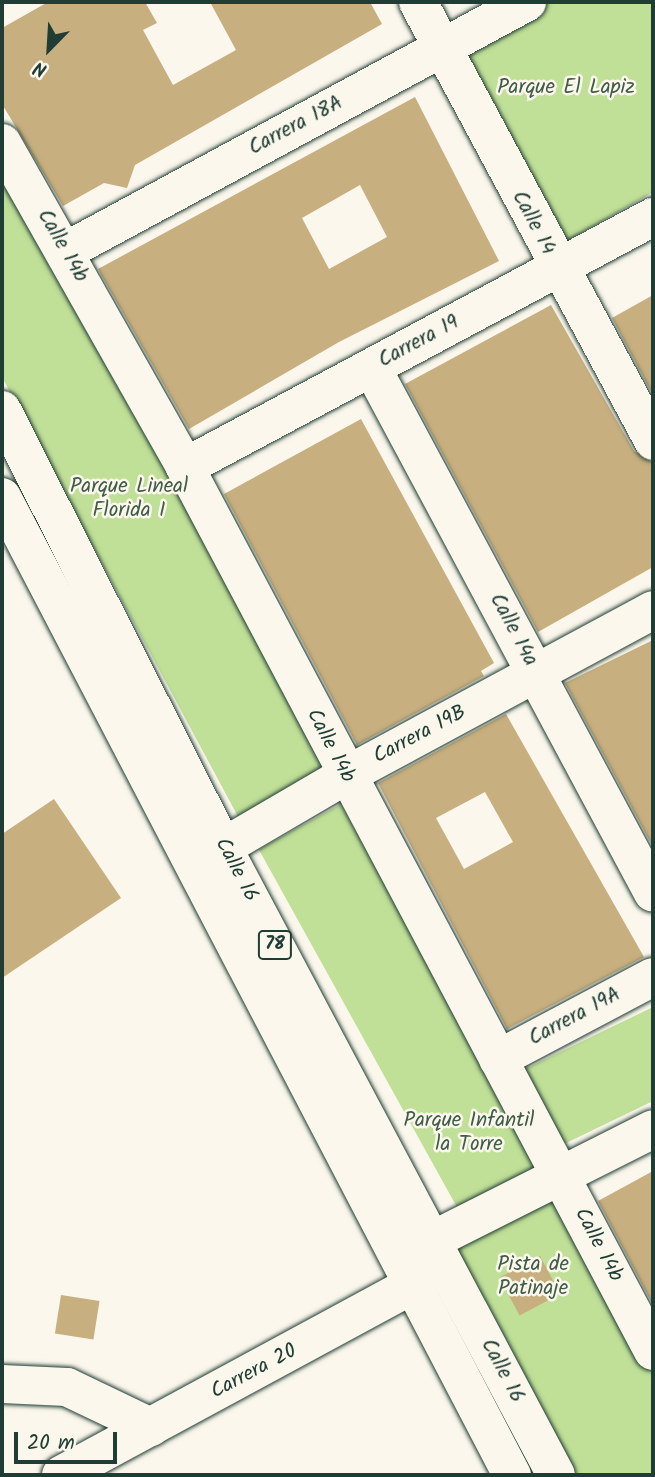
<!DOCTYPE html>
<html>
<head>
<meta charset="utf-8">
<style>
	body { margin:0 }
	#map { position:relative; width:655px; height:1477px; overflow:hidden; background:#fbf7ec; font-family:Kalam,sans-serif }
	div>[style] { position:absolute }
	.green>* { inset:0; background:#c0df97; transform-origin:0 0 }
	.building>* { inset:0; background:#c8af7f; transform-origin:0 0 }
	.roads { filter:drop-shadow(0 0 2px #1f3d34) drop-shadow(0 0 2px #1f3d34) }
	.minor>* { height:38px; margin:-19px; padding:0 19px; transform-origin:19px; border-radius:19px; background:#fbf7ec }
	.highway>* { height:38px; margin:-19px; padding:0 19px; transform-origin:19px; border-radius:19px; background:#fbf7ec }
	span { translate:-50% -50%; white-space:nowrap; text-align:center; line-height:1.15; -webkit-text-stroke:5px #fbf7ec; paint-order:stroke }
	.shield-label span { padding:2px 5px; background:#fbf7ec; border:2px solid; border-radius:5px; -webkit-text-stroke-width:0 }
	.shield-label { font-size:19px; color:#1f3d34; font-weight:700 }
	.park-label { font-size:21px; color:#3f5d48 }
	.street-label { font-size:21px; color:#1f3d34 }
	.frame { position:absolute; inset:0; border:4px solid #1f3d34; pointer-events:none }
	.north { position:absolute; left:14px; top:14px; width:70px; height:70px; -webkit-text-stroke:5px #fbf7ec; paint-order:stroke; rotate:204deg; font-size:19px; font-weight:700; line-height:28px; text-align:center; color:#1f3d34 }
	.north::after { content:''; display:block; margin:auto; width:24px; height:32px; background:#1f3d34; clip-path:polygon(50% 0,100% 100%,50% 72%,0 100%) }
	.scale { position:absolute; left:14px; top:1432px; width:103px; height:32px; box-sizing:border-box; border:4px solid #1f3d34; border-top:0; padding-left:9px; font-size:21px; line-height:24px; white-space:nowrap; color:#1f3d34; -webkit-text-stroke:5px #fbf7ec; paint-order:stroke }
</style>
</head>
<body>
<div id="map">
	<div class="green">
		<div style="clip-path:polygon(529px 2px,653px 2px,653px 192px,560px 245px,443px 50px)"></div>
		<div style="clip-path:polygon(2px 155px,331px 770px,242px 824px,2px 377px)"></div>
		<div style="left:341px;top:804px;width:412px;height:94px;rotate:61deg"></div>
		<div style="clip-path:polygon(653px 1007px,653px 1101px,562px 1145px,525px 1069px)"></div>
		<div style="clip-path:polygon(561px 1186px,653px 1364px,653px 1475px,561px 1475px,443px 1248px)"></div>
	</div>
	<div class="building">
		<div style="clip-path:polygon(48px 2px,145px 2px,157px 23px,143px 30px,173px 85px,236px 50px,210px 2px,370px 2px,382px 24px,135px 165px,127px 188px,104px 183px,63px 206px,2px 104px,2px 28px)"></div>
		<div style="clip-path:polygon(evenodd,415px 97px,499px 261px,339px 342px,189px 429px,98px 269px,415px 97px,360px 185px,387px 237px,329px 269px,302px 218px,360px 185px)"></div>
		<div style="clip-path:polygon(653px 295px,653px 395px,612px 318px)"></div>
		<div style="clip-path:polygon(551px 305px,634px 451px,653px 463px,653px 567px,538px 632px,405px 384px)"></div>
		<div style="clip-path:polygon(361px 419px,494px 663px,481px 671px,484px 676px,357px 745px,224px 494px)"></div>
		<div style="clip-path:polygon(653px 640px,653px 847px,565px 683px)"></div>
		<div style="clip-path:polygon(evenodd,506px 714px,644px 957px,507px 1029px,378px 783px,506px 714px,485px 792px,513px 842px,464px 869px,436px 818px,485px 792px)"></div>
		<div style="clip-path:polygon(54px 799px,121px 898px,2px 978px,2px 834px)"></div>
		<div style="clip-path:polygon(653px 1171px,653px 1305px,598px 1201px)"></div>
		<div style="left:540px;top:1256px;width:43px;height:46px;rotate:62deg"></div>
		<div style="left:61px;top:1295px;width:39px;height:39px;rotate:9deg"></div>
	</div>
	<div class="roads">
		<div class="minor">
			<div style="left:418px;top:2px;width:498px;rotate:61.8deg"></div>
			<div style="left:2px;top:143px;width:372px;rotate:60.5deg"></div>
			<div style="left:185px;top:467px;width:1000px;rotate:62.1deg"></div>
			<div style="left:66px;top:251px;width:524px;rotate:-28.37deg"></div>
			<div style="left:372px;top:368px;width:595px;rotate:61.84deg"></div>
			<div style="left:185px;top:467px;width:531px;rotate:-28.11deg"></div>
			<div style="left:196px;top:863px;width:173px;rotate:-30.3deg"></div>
			<div style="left:345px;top:776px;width:350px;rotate:-28.3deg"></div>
			<div style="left:498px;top:1059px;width:175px;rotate:-27.9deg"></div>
			<div style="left:401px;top:1256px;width:282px;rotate:-26.7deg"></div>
			<div style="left:2px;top:1384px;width:65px;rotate:2.6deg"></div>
			<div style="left:67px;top:1387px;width:93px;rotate:25.5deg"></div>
			<div style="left:61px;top:1475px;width:433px;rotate:-28.4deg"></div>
		</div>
		<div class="highway">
			<div style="left:2px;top:410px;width:488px;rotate:63.2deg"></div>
			<div style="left:222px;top:846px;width:712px;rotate:62.03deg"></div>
			<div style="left:2px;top:497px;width:1103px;rotate:62.46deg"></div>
		</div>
	</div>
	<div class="shield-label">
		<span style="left:275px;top:945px">78</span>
	</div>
	<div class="park-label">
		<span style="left:566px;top:88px">Parque El Lapiz</span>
		<span style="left:129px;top:499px">Parque Lineal<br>Florida I</span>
		<span style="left:469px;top:1133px">Parque Infantil<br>la Torre</span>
		<span style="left:533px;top:1277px">Pista de<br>Patinaje</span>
	</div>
	<div class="street-label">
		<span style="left:296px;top:126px;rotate:-28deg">Carrera 18A</span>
		<span style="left:533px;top:223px;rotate:62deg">Calle 14</span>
		<span style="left:62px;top:246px;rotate:60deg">Calle 14b</span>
		<span style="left:419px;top:342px;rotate:-28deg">Carrera 19</span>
		<span style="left:513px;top:630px;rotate:62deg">Calle 14a</span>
		<span style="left:420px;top:735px;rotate:-28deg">Carrera 19B</span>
		<span style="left:330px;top:746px;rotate:62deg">Calle 14b</span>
		<span style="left:236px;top:870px;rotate:62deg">Calle 16</span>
		<span style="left:575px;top:1017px;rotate:-28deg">Carrera 19A</span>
		<span style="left:598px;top:1245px;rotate:62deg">Calle 14b</span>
		<span style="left:502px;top:1371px;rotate:62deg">Calle 16</span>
		<span style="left:254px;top:1372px;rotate:-28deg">Carrera 20</span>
	</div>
	<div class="frame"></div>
	<div class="north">N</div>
	<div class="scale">20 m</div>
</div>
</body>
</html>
